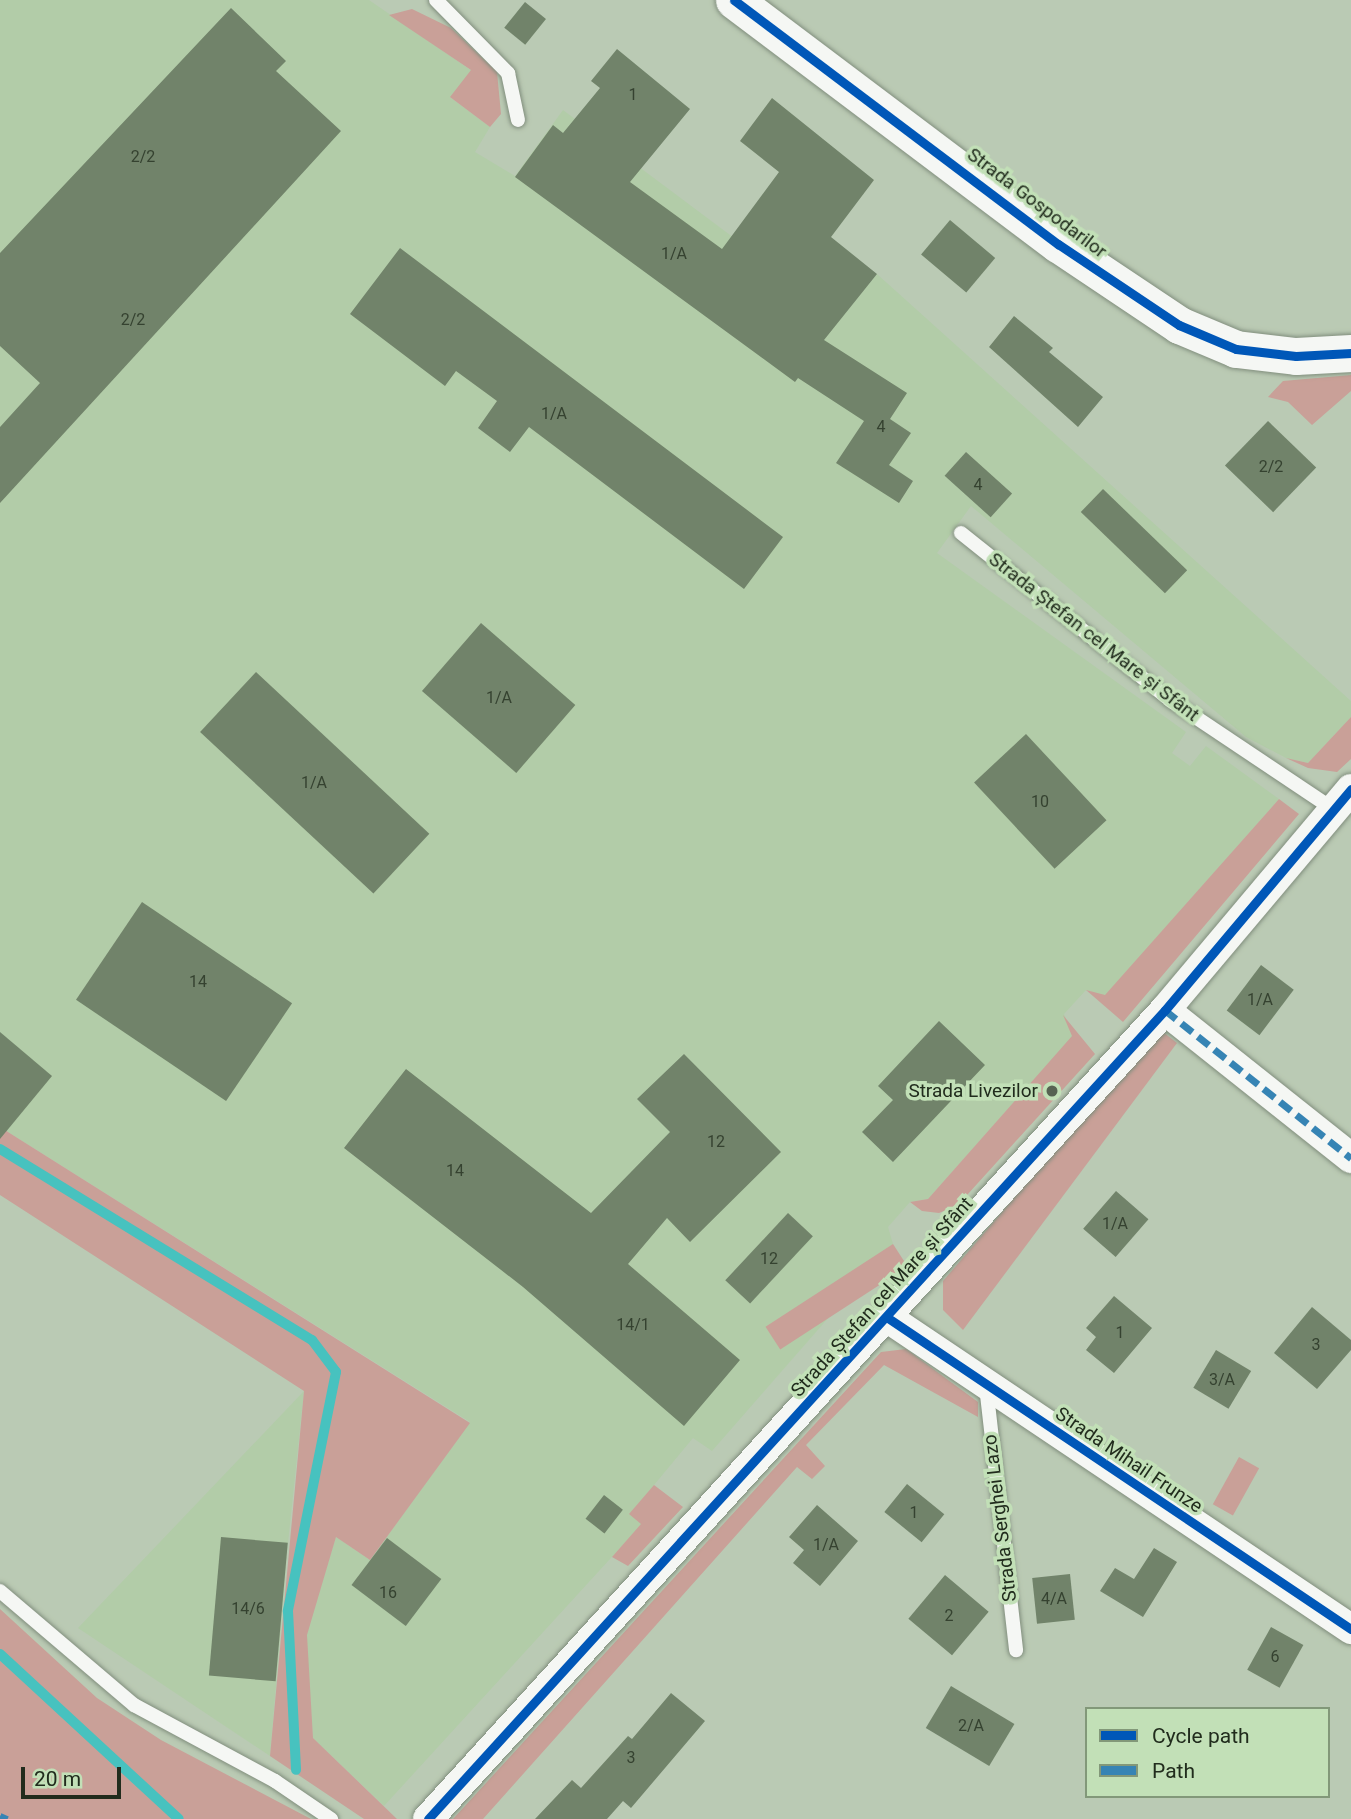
<!DOCTYPE html>
<html>
<head>
<meta charset="utf-8">
<style>
	body { margin:0 }
	#map { position:relative; width:1351px; height:1819px; overflow:hidden; background:#bacab4; font-family:Roboto,sans-serif }
	div>[style] { position:absolute }
	.built>* { inset:0; background:#b2cca8 }
	.green>* { inset:0; background:#c9a098; transform-origin:0 0 }
	.stream>* { height:10px; margin:-5px; padding:0 5px; transform-origin:5px; border-radius:5px; background:#47c2bf }
	.building>* { inset:0; background:#71836a; transform-origin:0 0 }
	.roads { filter:drop-shadow(0 0 2px #818e7d) drop-shadow(0 0 2px #818e7d) }
	.service>* { height:14px; margin:-7px; padding:0 7px; transform-origin:7px; border-radius:7px; background:#f5f7f4 }
	.minor>* { height:30px; margin:-15px; padding:0 15px; transform-origin:15px; border-radius:15px; background:#f5f7f4 }
	.tertiary>* { height:37px; margin:-18.5px; padding:0 18.5px; transform-origin:18.5px; border-radius:18.5px; background:#f5f7f4 }
	.quiet>* { height:7px; margin-top:-3.5px; transform-origin:0; background:repeating-linear-gradient(90deg,#3684b4 0 14px,transparent 0 21px) }
	.cycleway>* { height:9px; margin:-4.5px; padding:0 4.5px; transform-origin:4.5px; border-radius:4.5px; background:#0057b8 }
	.dots>* { width:19px; height:19px; translate:-50% -50%; box-sizing:border-box; border:4px solid #c2e0b7; border-radius:50% }
	span { translate:-50% -50%; white-space:nowrap; text-align:center; line-height:1.15; -webkit-text-stroke:7px #c2e0b7; paint-order:stroke }
	.number-label { font-size:16px; color:#354230 }
	.number-label span { -webkit-text-stroke-width:0 }
	.street-label { font-size:19px; color:#212c1d }
	.poi-label { font-size:19px; color:#212c1d }
	.right { translate:-100% -50%; text-align:right }
	.legend { position:absolute; left:1085px; top:1707px; width:245px; height:91px; box-sizing:border-box; background:#c2e0b7; border:2px solid #829879; margin:0; padding:9px 12px; list-style:none; font-size:21px; color:#212c1d }
	.legend li { display:flex; align-items:center; gap:14px; height:35px }
	.legend b { width:35px; border:2px solid #829879 }
	.scale { position:absolute; left:21px; top:1767px; width:100px; height:32px; box-sizing:border-box; border:4px solid #212c1d; border-top:0; padding-left:9px; font-size:21px; line-height:24px; white-space:nowrap; color:#212c1d; -webkit-text-stroke:5px #c2e0b7; paint-order:stroke }
</style>
</head>
<body>
<div id="map">
	<div class="built">
		<div style="clip-path:polygon(0 0,369px 0,472px 71px,451px 98px,490px 127px,475px 152px,515px 176px,563px 110px,841px 318px,877px 274px,1351px 701px,1351px 717px,1308px 763px,1286px 758px,1246px 737px,971px 506px,937px 553px,1186px 732px,1172px 753px,1190px 766px,1206px 746px,1279px 799px,1105px 996px,1086px 990px,1064px 1014px,1073px 1036px,928px 1199px,910px 1202px,888px 1227px,893px 1244px,712px 1451px,693px 1438px,630px 1514px,642px 1524px,384px 1806px,313px 1738px,306px 1635px,336px 1537px,370px 1560px,470px 1422px,0 1127px)"></div>
		<div style="clip-path:polygon(304px 1391px,288px 1543px,270px 1756px,78px 1628px)"></div>
	</div>
	<div class="green">
		<div style="clip-path:polygon(412px 9px,451px 28px,497px 72px,501px 114px,490px 127px,450px 97px,471px 70px,389px 15px)"></div>
		<div style="clip-path:polygon(1351px 375px,1351px 391px,1312px 425px,1288px 402px,1268px 397px,1283px 381px)"></div>
		<div style="clip-path:polygon(1351px 717px,1351px 759px,1337px 772px,1308px 768px,1286px 758px,1308px 763px)"></div>
		<div style="clip-path:polygon(1279px 799px,1299px 814px,1123px 1022px,1086px 990px,1105px 995px)"></div>
		<div style="clip-path:polygon(1063px 1015px,1095px 1054px,958px 1205px,939px 1213px,922px 1211px,910px 1202px,928px 1199px,1072px 1036px)"></div>
		<div style="clip-path:polygon(1159px 1029px,1177px 1043px,963px 1330px,943px 1310px,943px 1281px)"></div>
		<div style="clip-path:polygon(0 1127px,470px 1423px,370px 1560px,336px 1537px,307px 1635px,313px 1738px,397px 1819px,364px 1819px,270px 1756px,304px 1391px,0 1195px)"></div>
		<div style="left:893px;top:1244px;width:27px;height:152px;rotate:57deg"></div>
		<div style="clip-path:polygon(906px 1349px,978px 1402px,978px 1417px,884px 1365px,806px 1445px,825px 1466px,812px 1479px,797px 1467px,483px 1819px,453px 1819px,881px 1352px)"></div>
		<div style="left:1239px;top:1457px;width:23px;height:54px;rotate:29deg"></div>
		<div style="clip-path:polygon(654px 1485px,683px 1507px,628px 1566px,612px 1557px,641px 1524px,629px 1514px)"></div>
		<div style="clip-path:polygon(0 1609px,97px 1698px,161px 1740px,311px 1819px,0 1819px)"></div>
	</div>
	<div class="stream">
		<div style="left:0;top:1149px;width:366px;rotate:31.5deg"></div>
		<div style="left:312px;top:1340px;width:40px;rotate:53deg"></div>
		<div style="left:336px;top:1372px;width:244px;rotate:101.4deg"></div>
		<div style="left:288px;top:1611px;width:159px;rotate:87.1deg"></div>
		<div style="left:0;top:1654px;width:243px;rotate:42.7deg"></div>
	</div>
	<div class="building">
		<div style="left:525px;top:2px;width:27px;height:33px;rotate:39deg"></div>
		<div style="clip-path:polygon(231px 8px,286px 61px,276px 71px,341px 131px,0 503px,0 427px,40px 383px,0 346px,0 253px)"></div>
		<div style="clip-path:polygon(617px 49px,690px 109px,630px 182px,722px 249px,779px 172px,740px 141px,772px 98px,874px 180px,831px 237px,877px 274px,824px 340px,907px 393px,890px 419px,911px 433px,889px 465px,913px 481px,899px 503px,836px 463px,864px 421px,798px 378px,795px 382px,515px 177px,553px 125px,563px 133px,600px 88px,591px 81px)"></div>
		<div style="left:950px;top:220px;width:59px;height:45px;rotate:40deg"></div>
		<div style="clip-path:polygon(400px 248px,783px 537px,744px 589px,529px 427px,510px 452px,478px 428px,497px 401px,456px 371px,445px 386px,350px 314px)"></div>
		<div style="clip-path:polygon(1014px 316px,1053px 348px,1049px 352px,1103px 397px,1078px 427px,989px 347px)"></div>
		<div style="left:1268px;top:421px;width:67px;height:62px;rotate:44deg"></div>
		<div style="left:966px;top:452px;width:62px;height:32px;rotate:42deg"></div>
		<div style="left:1103px;top:489px;width:117px;height:32px;rotate:44deg"></div>
		<div style="left:481px;top:623px;width:125px;height:90px;rotate:41deg"></div>
		<div style="left:256px;top:672px;width:237px;height:82px;rotate:43deg"></div>
		<div style="left:1026px;top:734px;width:118px;height:71px;rotate:47deg"></div>
		<div style="left:142px;top:902px;width:181px;height:118px;rotate:34deg"></div>
		<div style="left:1261px;top:965px;width:41px;height:57px;rotate:37deg"></div>
		<div style="clip-path:polygon(939px 1021px,985px 1065px,893px 1162px,862px 1132px,893px 1100px,878px 1086px)"></div>
		<div style="clip-path:polygon(0 1032px,52px 1076px,0 1139px)"></div>
		<div style="clip-path:polygon(684px 1054px,781px 1152px,690px 1242px,667px 1218px,628px 1264px,740px 1360px,684px 1426px,523px 1287px,344px 1148px,406px 1069px,591px 1213px,670px 1132px,637px 1099px)"></div>
		<div style="left:1116px;top:1191px;width:43px;height:50px;rotate:41deg"></div>
		<div style="left:788px;top:1213px;width:34px;height:92px;rotate:43deg"></div>
		<div style="clip-path:polygon(1114px 1296px,1152px 1328px,1114px 1373px,1086px 1350px,1096px 1337px,1086px 1328px)"></div>
		<div style="clip-path:polygon(1312px 1307px,1351px 1340px,1351px 1350px,1317px 1389px,1274px 1353px)"></div>
		<div style="left:1216px;top:1350px;width:41px;height:44px;rotate:31deg"></div>
		<div style="left:907px;top:1484px;width:48px;height:36px;rotate:39deg"></div>
		<div style="left:604px;top:1495px;width:24px;height:30px;rotate:38deg"></div>
		<div style="clip-path:polygon(817px 1505px,858px 1541px,820px 1586px,793px 1563px,804px 1550px,789px 1537px)"></div>
		<div style="left:221px;top:1537px;width:67px;height:139px;rotate:5deg"></div>
		<div style="left:387px;top:1538px;width:68px;height:59px;rotate:37deg"></div>
		<div style="clip-path:polygon(1154px 1548px,1177px 1562px,1143px 1617px,1100px 1591px,1115px 1568px,1134px 1579px)"></div>
		<div style="left:1070px;top:1574px;width:46px;height:38px;rotate:84deg"></div>
		<div style="left:945px;top:1575px;width:57px;height:57px;rotate:40deg"></div>
		<div style="left:1271px;top:1627px;width:37px;height:49px;rotate:29deg"></div>
		<div style="left:951px;top:1686px;width:74px;height:49px;rotate:31deg"></div>
		<div style="clip-path:polygon(671px 1693px,705px 1721px,631px 1808px,623px 1801px,607px 1819px,535px 1819px,572px 1780px,581px 1788px,628px 1736px,632px 1739px)"></div>
	</div>
	<div class="roads">
		<div class="service">
			<div style="left:436px;top:0;width:103px;rotate:45.4deg"></div>
			<div style="left:508px;top:73px;width:48px;rotate:78deg"></div>
			<div style="left:961px;top:533px;width:268px;rotate:38.6deg"></div>
			<div style="left:1170px;top:700px;width:196px;rotate:33.8deg"></div>
			<div style="left:986px;top:1386px;width:266px;rotate:83.5deg"></div>
			<div style="left:0;top:1591px;width:176px;rotate:40.4deg"></div>
			<div style="left:134px;top:1705px;width:160px;rotate:28.3deg"></div>
			<div style="left:275px;top:1781px;width:68px;rotate:34.2deg"></div>
		</div>
		<div class="minor">
			<div style="left:1165px;top:1010px;width:238px;rotate:38.5deg"></div>
			<div style="left:888px;top:1318px;width:558px;rotate:33.89deg"></div>
			<div style="left:428px;top:1819px;width:1094px;rotate:-47.67deg"></div>
			<div style="left:1165px;top:1010px;width:289px;rotate:-49.9deg"></div>
		</div>
		<div class="tertiary">
			<div style="left:734px;top:0;width:406px;rotate:37deg"></div>
			<div style="left:1058px;top:244px;width:146px;rotate:33.8deg"></div>
			<div style="left:1179px;top:325px;width:62px;rotate:22.8deg"></div>
			<div style="left:1236px;top:349px;width:60px;rotate:6.7deg"></div>
			<div style="left:1296px;top:356px;width:55px;rotate:-3.1deg"></div>
		</div>
	</div>
	<div class="quiet">
		<div style="left:1165px;top:1010px;width:238px;rotate:38.5deg"></div>
		<div style="left:0;top:1816px;width:8px;rotate:23deg"></div>
	</div>
	<div class="cycleway">
		<div style="left:734px;top:0;width:406px;rotate:37deg"></div>
		<div style="left:1058px;top:244px;width:146px;rotate:33.8deg"></div>
		<div style="left:1179px;top:325px;width:62px;rotate:22.8deg"></div>
		<div style="left:1236px;top:349px;width:60px;rotate:6.7deg"></div>
		<div style="left:1296px;top:356px;width:55px;rotate:-3.1deg"></div>
		<div style="left:888px;top:1318px;width:558px;rotate:33.89deg"></div>
		<div style="left:428px;top:1819px;width:1094px;rotate:-47.67deg"></div>
		<div style="left:1165px;top:1010px;width:289px;rotate:-49.9deg"></div>
	</div>
	<div class="dots">
		<div style="left:1052px;top:1091px;background:#576352"></div>
	</div>
	<div class="number-label">
		<span style="left:633px;top:95px">1</span>
		<span style="left:143px;top:157px">2/2</span>
		<span style="left:674px;top:254px">1/A</span>
		<span style="left:133px;top:320px">2/2</span>
		<span style="left:554px;top:414px">1/A</span>
		<span style="left:881px;top:427px">4</span>
		<span style="left:1271px;top:467px">2/2</span>
		<span style="left:978px;top:485px">4</span>
		<span style="left:499px;top:698px">1/A</span>
		<span style="left:314px;top:783px">1/A</span>
		<span style="left:1040px;top:802px">10</span>
		<span style="left:198px;top:982px">14</span>
		<span style="left:1260px;top:1000px">1/A</span>
		<span style="left:716px;top:1142px">12</span>
		<span style="left:455px;top:1171px">14</span>
		<span style="left:1115px;top:1224px">1/A</span>
		<span style="left:769px;top:1259px">12</span>
		<span style="left:633px;top:1325px">14/1</span>
		<span style="left:1120px;top:1333px">1</span>
		<span style="left:1316px;top:1345px">3</span>
		<span style="left:1222px;top:1380px">3/A</span>
		<span style="left:914px;top:1513px">1</span>
		<span style="left:826px;top:1545px">1/A</span>
		<span style="left:388px;top:1593px">16</span>
		<span style="left:1054px;top:1599px">4/A</span>
		<span style="left:248px;top:1609px">14/6</span>
		<span style="left:949px;top:1616px">2</span>
		<span style="left:1275px;top:1657px">6</span>
		<span style="left:971px;top:1726px">2/A</span>
		<span style="left:631px;top:1758px">3</span>
	</div>
	<div class="street-label">
		<span style="left:1037px;top:203px;rotate:37deg">Strada Gospodarilor</span>
		<span style="left:1094px;top:637px;rotate:38deg">Strada Ștefan cel Mare și Sfânt</span>
		<span style="left:882px;top:1297px;rotate:-48deg">Strada Ștefan cel Mare și Sfânt</span>
		<span style="left:1129px;top:1460px;rotate:34deg">Strada Mihail Frunze</span>
		<span style="left:1000px;top:1518px;rotate:-97deg">Strada Serghei Lazo</span>
	</div>
	<div class="poi-label">
		<span class="right" style="left:1038px;top:1091px">Strada Livezilor</span>
	</div>
	<ul class="legend">
	<li><b style="height:9px;background:#0057b8"></b>Cycle path</li>
	<li><b style="height:9px;background:#3684b4"></b>Path</li>
	</ul>
	<div class="scale">20 m</div>
</div>
</body>
</html>
